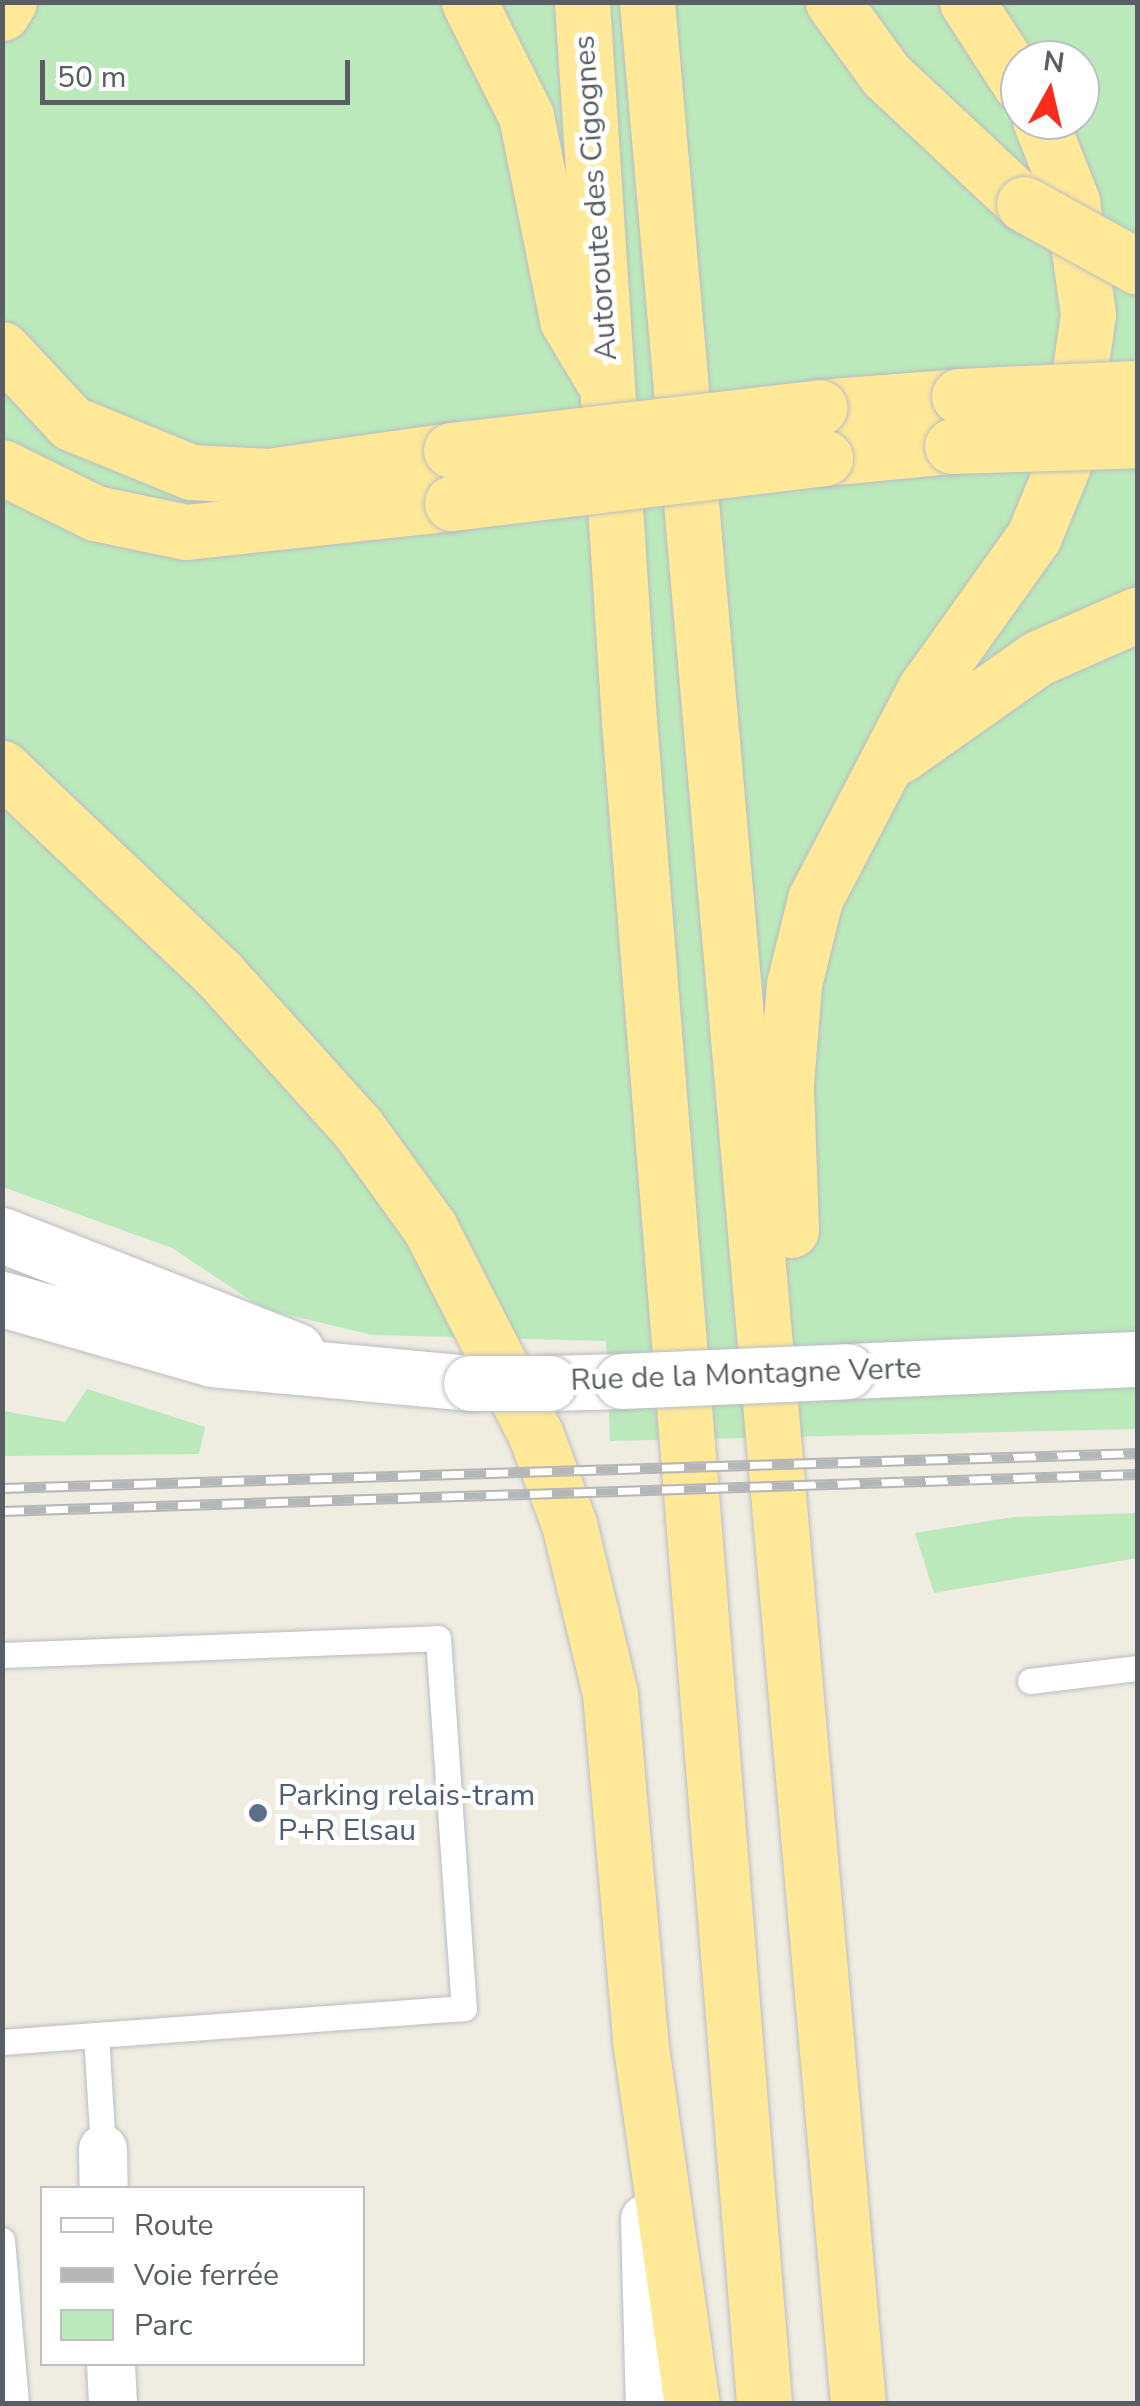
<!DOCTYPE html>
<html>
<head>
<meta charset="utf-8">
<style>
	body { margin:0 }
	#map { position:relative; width:1140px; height:2406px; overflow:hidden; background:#efece1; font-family:"Nunito Sans",sans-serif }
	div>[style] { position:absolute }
	.green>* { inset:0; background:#bbe9bb }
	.roads { filter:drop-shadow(0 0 2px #b9bcc2) drop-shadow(0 0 2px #b9bcc2) }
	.service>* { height:25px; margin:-12.5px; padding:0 12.5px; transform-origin:12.5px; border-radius:12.5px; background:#fff }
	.minor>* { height:48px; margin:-24px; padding:0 24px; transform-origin:24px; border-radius:24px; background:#fff }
	.secondary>* { height:55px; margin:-27.5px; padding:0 27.5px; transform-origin:27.5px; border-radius:27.5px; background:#fff }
	.trunk>* { height:55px; margin:-27.5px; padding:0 27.5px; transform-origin:27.5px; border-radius:27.5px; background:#ffe897 }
	.rail>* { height:11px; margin-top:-5.5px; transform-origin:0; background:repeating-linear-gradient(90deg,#fff 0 22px,#b5b6b7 0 44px); box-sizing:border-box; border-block:2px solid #b5b6b7 }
	.bridges { filter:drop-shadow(0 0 2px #babec5) drop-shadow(0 0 2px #babec5) }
	.secondary-bridge>* { height:55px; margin:-27.5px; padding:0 27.5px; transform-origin:27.5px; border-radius:27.5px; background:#fff }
	.trunk-bridge>* { height:55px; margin:-27.5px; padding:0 27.5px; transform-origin:27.5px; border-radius:27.5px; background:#ffe897 }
	.dots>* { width:28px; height:28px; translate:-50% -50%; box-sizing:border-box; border:5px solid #fff; border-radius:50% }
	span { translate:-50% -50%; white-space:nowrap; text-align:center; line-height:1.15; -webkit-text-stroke:10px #fff; paint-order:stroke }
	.street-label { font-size:30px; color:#5a5e64 }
	.service-label { font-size:30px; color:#4e5e75 }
	.left { translate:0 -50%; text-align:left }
	.frame { position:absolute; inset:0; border:5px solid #5a5e64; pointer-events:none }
	.legend { position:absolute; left:40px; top:2186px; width:325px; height:180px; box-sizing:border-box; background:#fff; border:2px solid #bdbfc1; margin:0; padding:12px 18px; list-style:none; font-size:30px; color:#5a5e64 }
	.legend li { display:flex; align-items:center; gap:20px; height:50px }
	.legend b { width:50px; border:2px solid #bdbfc1 }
	.north { position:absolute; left:1000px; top:40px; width:100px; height:100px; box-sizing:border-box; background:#fff; border:2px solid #bdbfc1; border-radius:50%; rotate:8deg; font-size:28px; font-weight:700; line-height:40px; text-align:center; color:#5a5e64 }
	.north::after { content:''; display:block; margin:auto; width:35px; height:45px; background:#fa2d1c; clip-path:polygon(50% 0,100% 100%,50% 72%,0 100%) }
	.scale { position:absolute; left:40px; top:60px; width:310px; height:45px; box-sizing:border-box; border:5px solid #5a5e64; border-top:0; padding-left:12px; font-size:30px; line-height:35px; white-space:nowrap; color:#5a5e64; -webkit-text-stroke:8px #fff; paint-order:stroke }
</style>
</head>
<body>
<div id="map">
	<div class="green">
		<div style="clip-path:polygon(evenodd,3px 3px,1137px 3px,1137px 1429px,610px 1441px,606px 1341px,372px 1335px,264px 1309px,172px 1248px,3px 1187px,3px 3px,1020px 60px,1080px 60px,1080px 120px,1020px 120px,1020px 60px)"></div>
		<div style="clip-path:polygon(87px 1389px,205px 1427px,199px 1454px,3px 1456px,3px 1411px,65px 1422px)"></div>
		<div style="clip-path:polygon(1137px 1513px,1137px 1558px,934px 1593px,915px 1533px,1014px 1517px)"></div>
	</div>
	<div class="roads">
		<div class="service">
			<div style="left:2px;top:1655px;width:436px;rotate:-2.2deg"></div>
			<div style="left:438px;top:1638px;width:371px;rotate:86deg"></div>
			<div style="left:464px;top:2008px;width:369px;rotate:175.8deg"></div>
			<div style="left:1030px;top:1681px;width:109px;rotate:-6.9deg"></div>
			<div style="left:2px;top:2042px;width:94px;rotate:-4.3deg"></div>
			<div style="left:96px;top:2035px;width:114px;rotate:86.5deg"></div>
			<div style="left:2px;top:2240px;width:165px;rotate:85.1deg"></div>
		</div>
		<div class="minor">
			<div style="left:103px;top:2149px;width:39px;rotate:89deg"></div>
			<div style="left:645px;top:2219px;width:185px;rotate:88.5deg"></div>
			<div style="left:111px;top:2364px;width:40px;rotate:87.1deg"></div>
		</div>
		<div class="secondary">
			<div style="left:2px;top:1235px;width:316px;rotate:21.4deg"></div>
			<div style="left:2px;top:1299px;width:218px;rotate:15.9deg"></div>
			<div style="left:212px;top:1359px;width:260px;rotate:5.3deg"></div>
			<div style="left:847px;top:1371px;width:291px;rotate:-2.4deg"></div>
			<div style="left:549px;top:1383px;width:73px;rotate:-1.6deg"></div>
		</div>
		<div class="trunk">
			<div style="left:469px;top:2px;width:127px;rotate:63.4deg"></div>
			<div style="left:526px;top:116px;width:208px;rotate:78.6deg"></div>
			<div style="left:567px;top:320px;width:66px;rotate:59.2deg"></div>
			<div style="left:582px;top:2px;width:721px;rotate:86.26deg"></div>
			<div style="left:629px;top:721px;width:1688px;rotate:85.41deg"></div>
			<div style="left:647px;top:2px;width:2411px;rotate:84.98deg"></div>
			<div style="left:833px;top:2px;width:90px;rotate:54deg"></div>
			<div style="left:886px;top:75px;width:189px;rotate:43.1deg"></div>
			<div style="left:967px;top:2px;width:98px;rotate:57.1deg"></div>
			<div style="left:2px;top:13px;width:13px;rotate:-58deg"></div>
			<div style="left:2px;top:349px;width:101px;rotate:47deg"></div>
			<div style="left:71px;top:423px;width:130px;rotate:22.2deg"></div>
			<div style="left:191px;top:472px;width:77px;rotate:3deg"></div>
			<div style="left:268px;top:476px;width:185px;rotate:-8.1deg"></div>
			<div style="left:820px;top:407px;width:139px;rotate:-4.5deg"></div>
			<div style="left:825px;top:458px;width:128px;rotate:-5.4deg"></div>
			<div style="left:2px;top:467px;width:104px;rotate:26.3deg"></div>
			<div style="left:95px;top:513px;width:93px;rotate:11.8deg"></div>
			<div style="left:186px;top:532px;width:268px;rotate:-6.2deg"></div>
			<div style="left:899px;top:756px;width:170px;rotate:-35.2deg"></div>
			<div style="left:1038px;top:658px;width:109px;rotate:-23.7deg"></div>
			<div style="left:2px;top:768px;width:299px;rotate:43.5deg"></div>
			<div style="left:219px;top:974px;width:206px;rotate:48deg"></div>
			<div style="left:357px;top:1127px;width:125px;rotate:54.1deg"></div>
			<div style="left:430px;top:1228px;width:230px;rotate:62.9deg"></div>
			<div style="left:535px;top:1433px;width:97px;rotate:69.5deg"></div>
			<div style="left:569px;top:1524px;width:175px;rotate:76.4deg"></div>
			<div style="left:610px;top:1694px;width:347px;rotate:85deg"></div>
			<div style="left:640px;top:2040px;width:368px;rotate:81.9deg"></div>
			<div style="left:791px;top:1230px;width:146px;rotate:-92deg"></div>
			<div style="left:786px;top:1084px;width:100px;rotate:-85.4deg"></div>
			<div style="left:794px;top:984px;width:88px;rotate:-76.1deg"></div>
			<div style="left:815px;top:899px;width:237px;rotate:-62.4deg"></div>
			<div style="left:925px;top:689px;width:188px;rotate:-54.5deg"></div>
			<div style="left:1034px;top:536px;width:90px;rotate:-67.7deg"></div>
			<div style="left:1068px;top:453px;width:140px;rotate:-81.8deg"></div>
			<div style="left:1088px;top:314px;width:114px;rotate:-98.1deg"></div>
			<div style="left:1072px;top:201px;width:87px;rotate:-111.6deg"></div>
		</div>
	</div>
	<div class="rail">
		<div style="left:2px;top:1488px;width:1137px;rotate:-1.76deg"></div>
		<div style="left:2px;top:1511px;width:1137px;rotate:-1.87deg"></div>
	</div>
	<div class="bridges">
		<div class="secondary-bridge">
			<div style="left:622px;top:1381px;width:225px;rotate:-2.5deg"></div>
			<div style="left:471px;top:1383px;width:78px"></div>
		</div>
		<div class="trunk-bridge">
			<div style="left:1024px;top:204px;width:130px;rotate:28.9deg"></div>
			<div style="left:959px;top:396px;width:179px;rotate:-2.6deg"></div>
			<div style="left:952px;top:446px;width:186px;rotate:-1.8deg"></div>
			<div style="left:451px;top:450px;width:371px;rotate:-6.6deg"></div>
			<div style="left:452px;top:503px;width:376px;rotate:-6.9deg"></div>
		</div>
	</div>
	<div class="dots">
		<div style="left:258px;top:1813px;background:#5c6f8a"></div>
	</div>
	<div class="street-label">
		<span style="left:596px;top:198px;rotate:-94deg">Autoroute des Cigognes</span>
		<span style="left:746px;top:1375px;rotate:-2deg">Rue de la Montagne Verte</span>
	</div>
	<div class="service-label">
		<span class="left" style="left:278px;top:1813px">Parking relais-tram<br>P+R Elsau</span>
	</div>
	<div class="frame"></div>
	<ul class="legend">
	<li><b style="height:12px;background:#fff"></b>Route</li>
	<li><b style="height:12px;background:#b5b6b7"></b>Voie ferrée</li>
	<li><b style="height:28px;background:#bbe9bb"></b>Parc</li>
	</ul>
	<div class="north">N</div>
	<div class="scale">50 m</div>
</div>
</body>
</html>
